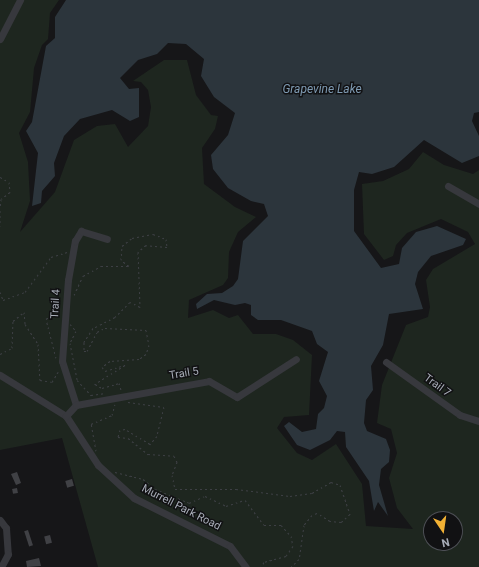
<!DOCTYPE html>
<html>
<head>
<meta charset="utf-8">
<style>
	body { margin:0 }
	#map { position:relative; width:479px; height:567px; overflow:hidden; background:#161618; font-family:Roboto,sans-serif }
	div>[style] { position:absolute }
	.green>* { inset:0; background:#1e261f }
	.water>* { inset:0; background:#2c353c }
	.building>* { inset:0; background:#404145; transform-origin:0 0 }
	.path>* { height:1px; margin-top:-0.5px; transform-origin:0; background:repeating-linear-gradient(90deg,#3d3f44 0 2px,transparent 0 5px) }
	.minor>* { height:7px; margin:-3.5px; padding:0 3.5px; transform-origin:3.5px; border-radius:3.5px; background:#37383d }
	span { translate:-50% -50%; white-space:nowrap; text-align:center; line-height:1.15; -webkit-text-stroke:3px #111113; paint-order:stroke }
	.street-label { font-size:11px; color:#a8adb8 }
	.water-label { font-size:12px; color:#7f9bb3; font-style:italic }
	.north { position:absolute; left:423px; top:511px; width:40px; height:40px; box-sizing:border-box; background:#111113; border:1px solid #4d4f55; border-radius:50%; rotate:167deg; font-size:11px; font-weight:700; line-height:16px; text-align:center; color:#a8adb8 }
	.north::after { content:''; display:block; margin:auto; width:14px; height:18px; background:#f2b134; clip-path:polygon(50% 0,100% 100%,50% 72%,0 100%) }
</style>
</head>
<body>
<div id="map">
	<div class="green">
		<div style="clip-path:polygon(evenodd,0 0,59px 0,50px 13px,48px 39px,42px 45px,34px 68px,30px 112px,19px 133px,28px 162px,30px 201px,20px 232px,55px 192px,74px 140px,97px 126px,115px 124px,128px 147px,148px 126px,151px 107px,148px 90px,141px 82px,133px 81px,164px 60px,187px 60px,196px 95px,211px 115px,218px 116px,215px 129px,202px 148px,204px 184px,235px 207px,256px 217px,238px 232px,229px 252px,228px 278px,223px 285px,189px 300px,188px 318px,213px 310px,229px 318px,238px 315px,253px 334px,276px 334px,293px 340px,312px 355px,309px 415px,284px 417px,277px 428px,297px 453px,312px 460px,336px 444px,362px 484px,366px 526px,413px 529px,397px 508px,389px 478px,397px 453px,391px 429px,377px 423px,382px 385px,406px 325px,428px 317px,430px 307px,426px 280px,433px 269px,475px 244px,468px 232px,441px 219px,407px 233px,396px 245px,393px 256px,384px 260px,364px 234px,362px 184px,383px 181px,409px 169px,423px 152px,444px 165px,473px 174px,479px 170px,479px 567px,98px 567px,62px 438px,0 450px,0 0,431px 519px,455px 519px,455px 543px,431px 543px,431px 519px)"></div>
	</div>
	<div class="water">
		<div style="clip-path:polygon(66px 0,479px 0,479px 112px,474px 113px,472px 121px,479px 136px,479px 156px,462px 163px,424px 140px,394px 167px,372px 174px,359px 172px,354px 190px,354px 231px,381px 268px,399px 264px,402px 248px,416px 232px,437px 226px,466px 239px,463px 245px,431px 256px,418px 272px,415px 284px,423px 309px,389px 314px,383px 345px,371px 366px,373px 390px,366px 400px,364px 423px,367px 431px,386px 439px,390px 450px,389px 462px,381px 469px,379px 485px,388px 516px,378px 502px,374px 511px,369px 481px,346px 447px,345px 432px,337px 431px,330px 440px,310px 450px,297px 445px,284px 426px,289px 422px,302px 432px,316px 429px,318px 414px,324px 408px,327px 396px,319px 381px,328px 352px,317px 344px,312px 331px,281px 320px,258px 320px,251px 315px,251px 305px,245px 303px,235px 305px,214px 300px,197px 309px,196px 304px,207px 294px,222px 293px,233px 286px,238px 279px,243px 241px,268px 216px,264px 204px,251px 201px,228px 188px,213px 169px,211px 155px,228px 135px,235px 113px,214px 97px,201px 76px,204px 59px,186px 44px,168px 43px,157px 54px,138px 60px,120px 78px,129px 89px,139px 88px,139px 117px,130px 121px,112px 110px,80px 119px,64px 136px,54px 163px,55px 176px,42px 191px,41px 203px,32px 206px,38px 153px,26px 131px,32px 122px,46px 46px,55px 38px,55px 17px)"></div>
	</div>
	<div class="building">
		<div style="clip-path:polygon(17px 472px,21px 483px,16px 485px,11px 474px)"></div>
		<div style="left:72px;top:479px;width:7px;height:7px;rotate:74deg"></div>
		<div style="left:17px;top:488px;width:5px;height:5px;rotate:79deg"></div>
		<div style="left:28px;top:530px;width:16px;height:4px;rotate:72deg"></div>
		<div style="left:50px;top:535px;width:8px;height:6px;rotate:76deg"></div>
		<div style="clip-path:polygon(39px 558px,41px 566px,27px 567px,26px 561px)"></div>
	</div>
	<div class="path">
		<div style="left:0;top:177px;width:10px;rotate:29deg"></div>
		<div style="left:9px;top:182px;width:10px;rotate:84deg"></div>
		<div style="left:10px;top:192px;width:11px;rotate:142deg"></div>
		<div style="left:1px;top:199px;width:9px;rotate:96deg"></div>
		<div style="left:0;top:210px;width:16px;rotate:90deg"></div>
		<div style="left:0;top:292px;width:9px;rotate:69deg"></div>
		<div style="left:3px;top:300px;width:23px;rotate:-20deg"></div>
		<div style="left:25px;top:292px;width:44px;rotate:-53.4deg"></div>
		<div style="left:51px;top:257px;width:17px;rotate:-17deg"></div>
		<div style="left:74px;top:295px;width:21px;rotate:-65deg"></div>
		<div style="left:83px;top:276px;width:21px;rotate:-29deg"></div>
		<div style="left:101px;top:266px;width:28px"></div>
		<div style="left:129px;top:266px;width:10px;rotate:-143deg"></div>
		<div style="left:121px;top:260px;width:14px;rotate:-86deg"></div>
		<div style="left:122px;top:246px;width:13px;rotate:-39deg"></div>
		<div style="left:132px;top:238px;width:21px;rotate:-11deg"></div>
		<div style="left:153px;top:234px;width:14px;rotate:21deg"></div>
		<div style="left:166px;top:239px;width:8px;rotate:83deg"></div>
		<div style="left:167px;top:247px;width:21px;rotate:-175deg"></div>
		<div style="left:146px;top:245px;width:11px;rotate:139deg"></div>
		<div style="left:138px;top:252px;width:55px;rotate:87.9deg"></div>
		<div style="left:140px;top:307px;width:11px;rotate:-153deg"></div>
		<div style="left:130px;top:302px;width:21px;rotate:135deg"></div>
		<div style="left:115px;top:317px;width:25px;rotate:153deg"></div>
		<div style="left:93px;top:328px;width:17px;rotate:123deg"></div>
		<div style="left:84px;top:342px;width:9px;rotate:90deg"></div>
		<div style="left:84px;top:351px;width:3px"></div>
		<div style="left:87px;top:351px;width:21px;rotate:-62deg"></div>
		<div style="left:97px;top:332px;width:9px;rotate:-27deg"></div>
		<div style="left:105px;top:328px;width:41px;rotate:2.8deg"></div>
		<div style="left:146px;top:330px;width:15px;rotate:79deg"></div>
		<div style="left:149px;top:345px;width:9px;rotate:108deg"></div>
		<div style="left:146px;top:354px;width:9px;rotate:144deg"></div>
		<div style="left:139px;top:359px;width:29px;rotate:176deg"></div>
		<div style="left:110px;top:361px;width:10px;rotate:143deg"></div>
		<div style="left:102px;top:367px;width:5px;rotate:53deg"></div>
		<div style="left:105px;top:371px;width:21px;rotate:-17deg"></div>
		<div style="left:125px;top:365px;width:36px;rotate:148deg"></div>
		<div style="left:95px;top:384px;width:8px;rotate:30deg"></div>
		<div style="left:102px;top:388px;width:18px;rotate:-16deg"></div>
		<div style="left:119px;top:383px;width:7px;rotate:74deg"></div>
		<div style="left:70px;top:324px;width:9px;rotate:49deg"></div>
		<div style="left:76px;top:331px;width:13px;rotate:117deg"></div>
		<div style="left:70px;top:343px;width:38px;rotate:79deg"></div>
		<div style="left:77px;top:380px;width:21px;rotate:47deg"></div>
		<div style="left:91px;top:395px;width:15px;rotate:-8deg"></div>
		<div style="left:0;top:354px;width:13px;rotate:-27deg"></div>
		<div style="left:12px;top:348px;width:27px;rotate:-88deg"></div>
		<div style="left:13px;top:321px;width:14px;rotate:-39deg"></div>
		<div style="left:24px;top:312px;width:12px;rotate:85deg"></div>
		<div style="left:25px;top:324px;width:24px;rotate:57deg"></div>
		<div style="left:38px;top:344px;width:36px;rotate:87deg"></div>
		<div style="left:40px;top:380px;width:12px;rotate:9deg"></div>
		<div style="left:52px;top:382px;width:12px;rotate:-59deg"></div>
		<div style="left:56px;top:358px;width:40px;rotate:-104.4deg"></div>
		<div style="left:46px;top:319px;width:11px;rotate:-38deg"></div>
		<div style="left:55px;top:312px;width:5px;rotate:37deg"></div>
		<div style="left:128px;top:402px;width:36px;rotate:8deg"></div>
		<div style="left:164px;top:407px;width:30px;rotate:104deg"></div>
		<div style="left:157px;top:436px;width:11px;rotate:131deg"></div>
		<div style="left:150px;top:444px;width:29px;rotate:-149deg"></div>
		<div style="left:125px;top:429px;width:5px;rotate:169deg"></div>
		<div style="left:120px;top:430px;width:7px;rotate:106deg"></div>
		<div style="left:118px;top:437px;width:10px;rotate:6deg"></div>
		<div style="left:128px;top:438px;width:26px;rotate:39deg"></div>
		<div style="left:148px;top:454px;width:26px;rotate:4deg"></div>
		<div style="left:174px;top:456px;width:7px;rotate:63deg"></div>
		<div style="left:177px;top:462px;width:14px;rotate:111deg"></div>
		<div style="left:172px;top:475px;width:14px;rotate:78deg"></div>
		<div style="left:175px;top:489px;width:61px"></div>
		<div style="left:236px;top:489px;width:54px;rotate:7.4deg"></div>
		<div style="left:290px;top:496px;width:22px;rotate:-8deg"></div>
		<div style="left:312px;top:493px;width:22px;rotate:-30deg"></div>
		<div style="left:331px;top:482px;width:9px;rotate:18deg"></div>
		<div style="left:340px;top:485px;width:31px;rotate:71deg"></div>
		<div style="left:350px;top:514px;width:12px;rotate:138deg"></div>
		<div style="left:341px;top:522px;width:11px;rotate:-175deg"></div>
		<div style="left:330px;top:521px;width:15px;rotate:-148deg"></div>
		<div style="left:317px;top:513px;width:5px;rotate:158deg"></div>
		<div style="left:312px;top:515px;width:13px;rotate:129deg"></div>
		<div style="left:304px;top:525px;width:34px;rotate:98deg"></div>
		<div style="left:299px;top:559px;width:11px;rotate:135deg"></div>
		<div style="left:96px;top:451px;width:27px;rotate:-100deg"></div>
		<div style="left:91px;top:424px;width:23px;rotate:-23deg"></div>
		<div style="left:112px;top:415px;width:11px;rotate:-75deg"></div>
		<div style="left:115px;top:472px;width:29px;rotate:14deg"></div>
		<div style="left:143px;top:479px;width:16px;rotate:40deg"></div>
		<div style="left:155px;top:489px;width:37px;rotate:22deg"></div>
		<div style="left:189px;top:503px;width:17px;rotate:-24deg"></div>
		<div style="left:205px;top:496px;width:23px;rotate:25deg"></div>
		<div style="left:226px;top:506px;width:20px;rotate:-18deg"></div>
		<div style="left:245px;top:500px;width:31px;rotate:53deg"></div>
		<div style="left:264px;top:525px;width:17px"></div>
		<div style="left:281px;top:525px;width:15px;rotate:48deg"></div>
		<div style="left:291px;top:536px;width:10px;rotate:79deg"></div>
		<div style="left:293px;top:546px;width:12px;rotate:125deg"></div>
		<div style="left:286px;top:556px;width:23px;rotate:165deg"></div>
		<div style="left:264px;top:562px;width:6px;rotate:121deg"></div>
	</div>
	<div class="minor">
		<div style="left:0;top:39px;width:44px;rotate:-62.9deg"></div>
		<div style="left:448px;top:186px;width:36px;rotate:30deg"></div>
		<div style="left:386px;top:362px;width:91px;rotate:35.6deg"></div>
		<div style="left:460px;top:415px;width:20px;rotate:18deg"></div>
		<div style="left:0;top:375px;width:78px;rotate:31.8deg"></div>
		<div style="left:66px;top:416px;width:59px;rotate:56.9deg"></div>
		<div style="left:98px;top:465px;width:49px;rotate:42.5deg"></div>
		<div style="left:134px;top:498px;width:107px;rotate:26.6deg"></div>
		<div style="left:230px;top:546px;width:26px;rotate:53deg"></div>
		<div style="left:76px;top:405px;width:46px;rotate:-107.7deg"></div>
		<div style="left:62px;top:361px;width:81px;rotate:-85.8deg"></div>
		<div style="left:68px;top:280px;width:40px;rotate:-80deg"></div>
		<div style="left:75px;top:241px;width:12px;rotate:-59deg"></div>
		<div style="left:81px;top:231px;width:27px;rotate:17deg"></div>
		<div style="left:66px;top:416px;width:15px;rotate:-48deg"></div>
		<div style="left:76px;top:405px;width:135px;rotate:-10.2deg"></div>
		<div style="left:209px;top:381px;width:32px;rotate:30deg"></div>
		<div style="left:237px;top:397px;width:70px;rotate:-32.8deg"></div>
		<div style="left:0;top:520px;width:10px;rotate:53deg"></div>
		<div style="left:6px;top:528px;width:26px;rotate:86deg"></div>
		<div style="left:8px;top:554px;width:15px;rotate:118deg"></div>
	</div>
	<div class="street-label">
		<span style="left:56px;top:304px;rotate:-87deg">Trail 4</span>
		<span style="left:184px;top:374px;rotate:-9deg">Trail 5</span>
		<span style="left:437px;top:386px;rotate:36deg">Trail 7</span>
		<span style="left:181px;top:508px;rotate:27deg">Murrell Park Road</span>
	</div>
	<div class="water-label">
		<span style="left:322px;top:90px">Grapevine Lake</span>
	</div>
	<div class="north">N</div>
</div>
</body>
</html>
